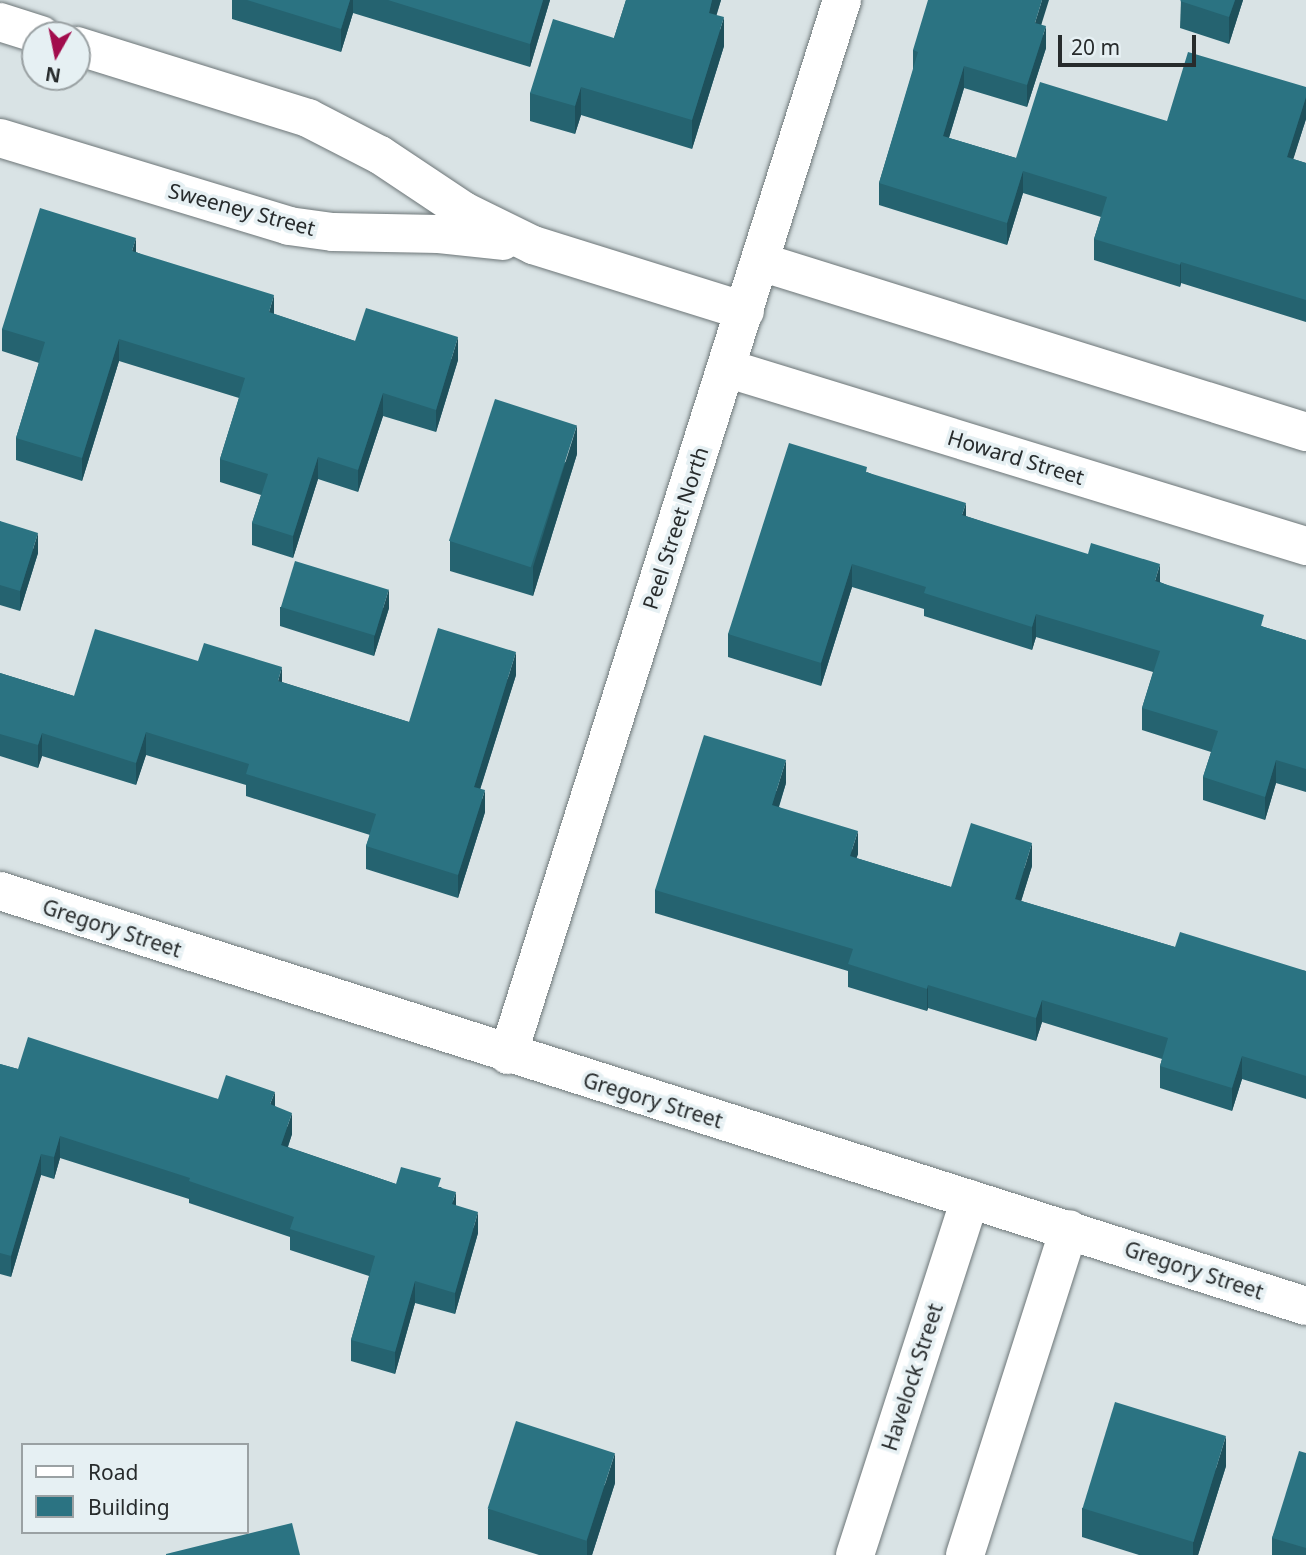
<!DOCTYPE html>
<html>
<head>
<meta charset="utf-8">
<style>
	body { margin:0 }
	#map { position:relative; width:1306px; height:1555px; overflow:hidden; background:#d9e3e5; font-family:"Noto Sans",sans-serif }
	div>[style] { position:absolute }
	.roads { filter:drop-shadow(0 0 2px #6d7678) drop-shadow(0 0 2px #6d7678) }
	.minor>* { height:38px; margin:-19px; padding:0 19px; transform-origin:19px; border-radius:19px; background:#fff }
	.wall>* { inset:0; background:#256370 }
	.shaded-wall>* { inset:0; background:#1e505b }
	.building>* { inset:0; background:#2b7382; transform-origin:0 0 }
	span { translate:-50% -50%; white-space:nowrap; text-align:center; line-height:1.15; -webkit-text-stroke:7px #e6f0f3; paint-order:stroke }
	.street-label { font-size:21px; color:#272b2c }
	.legend { position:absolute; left:21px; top:1443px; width:228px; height:91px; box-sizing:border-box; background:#e6f0f3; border:2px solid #9aa1a3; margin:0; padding:9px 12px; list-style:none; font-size:21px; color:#272b2c }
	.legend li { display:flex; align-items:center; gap:14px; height:35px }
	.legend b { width:35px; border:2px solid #9aa1a3 }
	.north { position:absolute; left:21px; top:21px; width:70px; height:70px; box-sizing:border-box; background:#e6f0f3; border:2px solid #9aa1a3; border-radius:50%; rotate:189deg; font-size:19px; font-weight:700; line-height:28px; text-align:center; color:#272b2c }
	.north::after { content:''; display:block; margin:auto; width:24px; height:32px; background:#a20c4c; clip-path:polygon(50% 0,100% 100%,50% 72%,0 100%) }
	.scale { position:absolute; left:1058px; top:35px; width:138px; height:32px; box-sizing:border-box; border:4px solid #272b2c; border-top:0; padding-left:9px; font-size:21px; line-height:24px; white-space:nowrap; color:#272b2c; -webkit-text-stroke:5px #e6f0f3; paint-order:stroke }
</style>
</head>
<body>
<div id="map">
	<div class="roads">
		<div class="minor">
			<div style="left:0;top:22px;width:43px;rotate:17.6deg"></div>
			<div style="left:77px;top:46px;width:242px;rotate:17.3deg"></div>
			<div style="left:308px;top:118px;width:81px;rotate:27.2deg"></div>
			<div style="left:380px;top:155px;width:101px;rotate:33.7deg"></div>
			<div style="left:464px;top:211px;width:77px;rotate:26.2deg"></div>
			<div style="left:533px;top:245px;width:222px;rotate:17.3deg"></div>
			<div style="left:0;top:138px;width:302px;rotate:16.9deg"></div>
			<div style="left:289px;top:226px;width:44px;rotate:7.8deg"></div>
			<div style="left:333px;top:232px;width:106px;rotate:1.1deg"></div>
			<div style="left:439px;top:234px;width:64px;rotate:6.2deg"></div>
			<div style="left:761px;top:262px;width:571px;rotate:17.32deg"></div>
			<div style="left:726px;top:368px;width:607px;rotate:17.06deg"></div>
			<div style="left:0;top:891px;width:1370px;rotate:17.63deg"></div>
			<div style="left:508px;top:1055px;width:1107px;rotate:-72.43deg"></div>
			<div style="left:855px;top:1555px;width:374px;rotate:-72.1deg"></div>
			<div style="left:965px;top:1555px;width:342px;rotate:-72.3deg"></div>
		</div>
	</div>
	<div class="wall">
		<div style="clip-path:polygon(232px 0,550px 0,530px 67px,353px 13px,341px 52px,232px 19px)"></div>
		<div style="clip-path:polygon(626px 0,721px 0,716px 15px,724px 46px,692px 149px,581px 115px,575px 134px,530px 121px,530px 93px,614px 38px)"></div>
		<div style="clip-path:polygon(1181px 0,1243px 0,1229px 44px,1180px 28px)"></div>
		<div style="clip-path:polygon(1041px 25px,1046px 48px,1027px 107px,964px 88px,949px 138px,1016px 158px,1306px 87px,1306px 119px,1293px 159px,1306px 163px,1306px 322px,1181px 283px,1180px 287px,1094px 260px,1094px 239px,1101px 217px,1023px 193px,1007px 245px,879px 205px,879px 183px,913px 71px,913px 50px)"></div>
		<div style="clip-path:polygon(136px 252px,274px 314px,355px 341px,458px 360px,436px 432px,383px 416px,358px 492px,318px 479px,293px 558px,252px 545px,252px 523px,261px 495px,220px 482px,220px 459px,239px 398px,119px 361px,82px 481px,16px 460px,16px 438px,39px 363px,2px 351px,2px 329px)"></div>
		<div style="clip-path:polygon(577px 454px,533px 596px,450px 571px,450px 541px)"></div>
		<div style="clip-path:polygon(867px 472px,966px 516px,1160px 582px,1264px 627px,1306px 640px,1306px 792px,1276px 783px,1265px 820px,1203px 800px,1203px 777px,1211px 752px,1142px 730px,1142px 708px,1153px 672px,1036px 637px,1032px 650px,924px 616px,924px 609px,852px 587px,821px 686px,728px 657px,728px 634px)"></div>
		<div style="clip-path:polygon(0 521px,38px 553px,20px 611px,0 605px)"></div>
		<div style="clip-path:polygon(280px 607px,389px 608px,374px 656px,280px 626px)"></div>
		<div style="clip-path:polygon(198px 661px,282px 682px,409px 722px,516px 675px,480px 789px,485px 812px,458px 898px,366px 869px,366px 846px,370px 835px,246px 796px,246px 785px,146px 755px,136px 785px,42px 756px,38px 768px,0 756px,0 673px,74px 696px)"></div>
		<div style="clip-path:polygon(786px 783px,779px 807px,858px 854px,856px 858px,951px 887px,1032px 866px,1021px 901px,1175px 947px,1306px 971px,1306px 1099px,1242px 1079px,1232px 1111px,1160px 1088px,1160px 1066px,1162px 1059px,1042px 1022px,1036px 1041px,928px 1008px,927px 1011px,848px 987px,848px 971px,655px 913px,655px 890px)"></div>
		<div style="clip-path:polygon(0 1064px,18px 1069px,218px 1099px,275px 1106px,292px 1134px,288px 1147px,396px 1184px,441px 1187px,478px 1233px,455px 1314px,415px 1303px,395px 1374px,351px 1361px,351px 1340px,369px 1276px,290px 1250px,290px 1237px,189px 1203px,189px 1199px,60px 1158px,54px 1179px,41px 1175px,11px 1277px,0 1274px)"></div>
		<div style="clip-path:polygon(1306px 1453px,1306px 1555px,1272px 1555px,1272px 1538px)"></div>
		<div style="clip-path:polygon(1226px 1466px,1198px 1555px,1139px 1555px,1082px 1537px,1082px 1508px)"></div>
		<div style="clip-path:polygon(615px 1483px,592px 1555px,539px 1555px,488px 1539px,488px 1509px)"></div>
	</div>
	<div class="shaded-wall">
		<div style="clip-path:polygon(350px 0,353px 0,353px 13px,341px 52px,341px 29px)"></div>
		<div style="clip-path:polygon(543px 0,550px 0,530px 67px,530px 44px)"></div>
		<div style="clip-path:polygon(712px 0,721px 0,709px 41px,709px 13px)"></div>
		<div style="clip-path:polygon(1042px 0,1049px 0,1035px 45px,1035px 23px)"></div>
		<div style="clip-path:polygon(1235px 0,1243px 0,1229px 44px,1229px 17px)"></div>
		<div style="clip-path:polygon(724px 17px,724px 46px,692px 149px,692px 120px)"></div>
		<div style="clip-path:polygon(1046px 26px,1046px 48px,1027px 107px,1027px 85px)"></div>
		<div style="clip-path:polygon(964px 66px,964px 88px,943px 157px,943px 136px)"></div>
		<div style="clip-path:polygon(581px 87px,581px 115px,575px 134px,575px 106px)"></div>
		<div style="clip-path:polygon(1306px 97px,1306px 119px,1287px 179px,1287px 157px)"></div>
		<div style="clip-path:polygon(1023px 171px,1023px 193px,1007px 245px,1007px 223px)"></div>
		<div style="clip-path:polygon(136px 238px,136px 260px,132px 251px)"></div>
		<div style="clip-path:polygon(1181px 262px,1181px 283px,1180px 287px,1180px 265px)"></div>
		<div style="clip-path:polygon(274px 295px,274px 317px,269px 312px)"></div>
		<div style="clip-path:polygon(458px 337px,458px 360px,436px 432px,436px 410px)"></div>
		<div style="clip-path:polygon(119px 339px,119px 361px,82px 481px,82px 458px)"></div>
		<div style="clip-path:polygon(383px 393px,383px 416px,358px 492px,358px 470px)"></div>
		<div style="clip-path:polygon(577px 425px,577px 454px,533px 596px,533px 567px)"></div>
		<div style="clip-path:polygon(318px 457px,318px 479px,293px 558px,293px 536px)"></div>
		<div style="clip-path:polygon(966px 503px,966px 526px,962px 515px)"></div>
		<div style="clip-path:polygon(38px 533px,38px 553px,20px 611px,20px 591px)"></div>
		<div style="clip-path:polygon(852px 564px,852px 587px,821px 686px,821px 663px)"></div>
		<div style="clip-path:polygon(1160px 564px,1160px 587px,1155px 581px)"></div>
		<div style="clip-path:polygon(389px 589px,389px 608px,374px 656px,374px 637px)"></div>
		<div style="clip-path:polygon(1036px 614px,1036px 637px,1032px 650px,1032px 627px)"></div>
		<div style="clip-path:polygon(516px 652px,516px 675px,474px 809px,474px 787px)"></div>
		<div style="clip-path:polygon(282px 667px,282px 690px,278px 681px)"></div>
		<div style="clip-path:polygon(146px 732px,146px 755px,136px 785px,136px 763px)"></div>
		<div style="clip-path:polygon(42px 733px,42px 756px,38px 768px,38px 745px)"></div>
		<div style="clip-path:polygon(786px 760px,786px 783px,772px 828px,772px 805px)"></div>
		<div style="clip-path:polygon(1276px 760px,1276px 783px,1265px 820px,1265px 797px)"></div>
		<div style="clip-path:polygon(485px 790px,485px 812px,458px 898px,458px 875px)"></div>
		<div style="clip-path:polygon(858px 831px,858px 854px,850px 878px,850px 856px)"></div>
		<div style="clip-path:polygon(1032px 843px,1032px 866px,1015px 921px,1015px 899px)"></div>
		<div style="clip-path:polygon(928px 985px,928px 1008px,927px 1011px,927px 989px)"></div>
		<div style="clip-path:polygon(1042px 1000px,1042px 1022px,1036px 1041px,1036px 1018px)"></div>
		<div style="clip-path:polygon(1242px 1056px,1242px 1079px,1232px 1111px,1232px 1088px)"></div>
		<div style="clip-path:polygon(275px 1092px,275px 1114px,270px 1104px)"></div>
		<div style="clip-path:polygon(292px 1113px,292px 1134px,281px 1166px,281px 1145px)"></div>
		<div style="clip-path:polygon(60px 1136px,60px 1158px,54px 1179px,54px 1157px)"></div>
		<div style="clip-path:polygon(41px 1154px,41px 1175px,11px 1277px,11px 1256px)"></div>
		<div style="clip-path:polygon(456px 1192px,456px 1213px,452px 1204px)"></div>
		<div style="clip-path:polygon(478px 1212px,478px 1233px,455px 1314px,455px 1293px)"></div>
		<div style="clip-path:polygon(415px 1281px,415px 1303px,395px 1374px,395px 1352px)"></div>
		<div style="clip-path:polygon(1226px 1436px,1226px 1466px,1198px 1555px,1193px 1555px,1193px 1542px)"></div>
		<div style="clip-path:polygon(615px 1453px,615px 1483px,592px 1555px,587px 1555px,587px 1540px)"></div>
	</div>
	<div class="building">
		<div style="clip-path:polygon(247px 0,350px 0,341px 29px)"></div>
		<div style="clip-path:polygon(388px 0,543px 0,530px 44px)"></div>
		<div style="clip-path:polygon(626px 0,712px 0,709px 13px,724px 17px,692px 120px,581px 87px,575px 106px,530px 93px,553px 19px,614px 38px)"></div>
		<div style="clip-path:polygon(928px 0,1042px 0,1035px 23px,1046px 26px,1027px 85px,964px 66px,943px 136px,1016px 158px,1040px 82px,1167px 121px,1188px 52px,1306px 87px,1306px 97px,1287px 157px,1306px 163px,1306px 300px,1181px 262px,1180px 265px,1094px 239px,1107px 197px,1023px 171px,1007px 223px,879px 183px,918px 52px,913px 50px)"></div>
		<div style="clip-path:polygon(1181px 0,1235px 0,1229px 17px,1180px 1px)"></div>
		<div style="clip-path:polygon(40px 208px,136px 238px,132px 251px,274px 295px,269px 312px,355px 341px,366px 308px,458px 337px,436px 410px,383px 393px,358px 470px,318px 457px,293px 536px,252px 523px,268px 474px,220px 459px,245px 378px,119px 339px,82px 458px,16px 438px,45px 342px,2px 329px)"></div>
		<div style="left:495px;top:399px;width:86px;height:149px;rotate:18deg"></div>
		<div style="clip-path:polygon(789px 443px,867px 467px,866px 472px,966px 503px,962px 515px,1088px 554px,1091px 543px,1160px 564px,1155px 581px,1264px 615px,1261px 626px,1306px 640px,1306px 769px,1276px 760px,1265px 797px,1203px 777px,1218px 731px,1142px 708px,1160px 651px,1036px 614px,1032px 627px,924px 593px,926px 587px,852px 564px,821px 663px,728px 634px)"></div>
		<div style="clip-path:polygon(0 521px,38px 533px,20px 591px,0 585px)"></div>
		<div style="left:295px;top:561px;width:98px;height:48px;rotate:17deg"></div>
		<div style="clip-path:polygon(438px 628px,516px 652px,474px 787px,485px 790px,458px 875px,366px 846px,376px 814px,246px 774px,249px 764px,146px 732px,136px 763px,42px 733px,38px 745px,0 734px,0 673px,74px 696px,95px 629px,198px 661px,204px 643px,282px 667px,278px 681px,409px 722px)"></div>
		<div style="clip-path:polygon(704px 735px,786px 760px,772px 805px,858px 831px,850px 856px,951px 887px,971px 823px,1032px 843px,1015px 899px,1175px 947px,1180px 932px,1306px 971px,1306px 1076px,1242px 1056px,1232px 1088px,1160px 1066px,1168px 1038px,1042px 1000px,1036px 1018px,928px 985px,927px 989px,848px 964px,853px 949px,655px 890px)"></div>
		<div style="clip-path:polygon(28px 1037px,218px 1099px,226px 1075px,275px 1092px,270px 1104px,292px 1113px,281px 1145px,396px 1184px,401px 1167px,441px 1178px,438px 1187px,456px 1192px,452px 1204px,478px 1212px,455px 1293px,415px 1281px,395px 1352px,351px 1340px,375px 1256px,290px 1229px,294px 1217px,189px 1181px,190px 1178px,60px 1136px,54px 1157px,41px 1154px,11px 1256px,0 1253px,0 1064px,18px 1069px)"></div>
		<div style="left:1115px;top:1402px;width:116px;height:111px;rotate:17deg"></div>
		<div style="left:516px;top:1421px;width:104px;height:92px;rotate:18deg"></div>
		<div style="clip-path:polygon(1299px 1451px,1306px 1453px,1306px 1548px,1272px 1538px)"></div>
		<div style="clip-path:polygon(292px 1523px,300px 1555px,166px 1555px,166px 1554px)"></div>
	</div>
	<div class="street-label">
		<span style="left:242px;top:209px;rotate:15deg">Sweeney Street</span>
		<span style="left:1016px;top:457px;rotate:17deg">Howard Street</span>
		<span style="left:675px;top:528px;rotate:-72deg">Peel Street North</span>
		<span style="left:112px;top:928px;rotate:18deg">Gregory Street</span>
		<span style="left:653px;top:1100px;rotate:17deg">Gregory Street</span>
		<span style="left:1194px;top:1270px;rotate:18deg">Gregory Street</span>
		<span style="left:912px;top:1377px;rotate:-72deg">Havelock Street</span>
	</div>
	<ul class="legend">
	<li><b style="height:9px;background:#fff"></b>Road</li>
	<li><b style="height:19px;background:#2b7382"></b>Building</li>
	</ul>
	<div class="north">N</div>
	<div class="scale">20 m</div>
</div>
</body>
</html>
